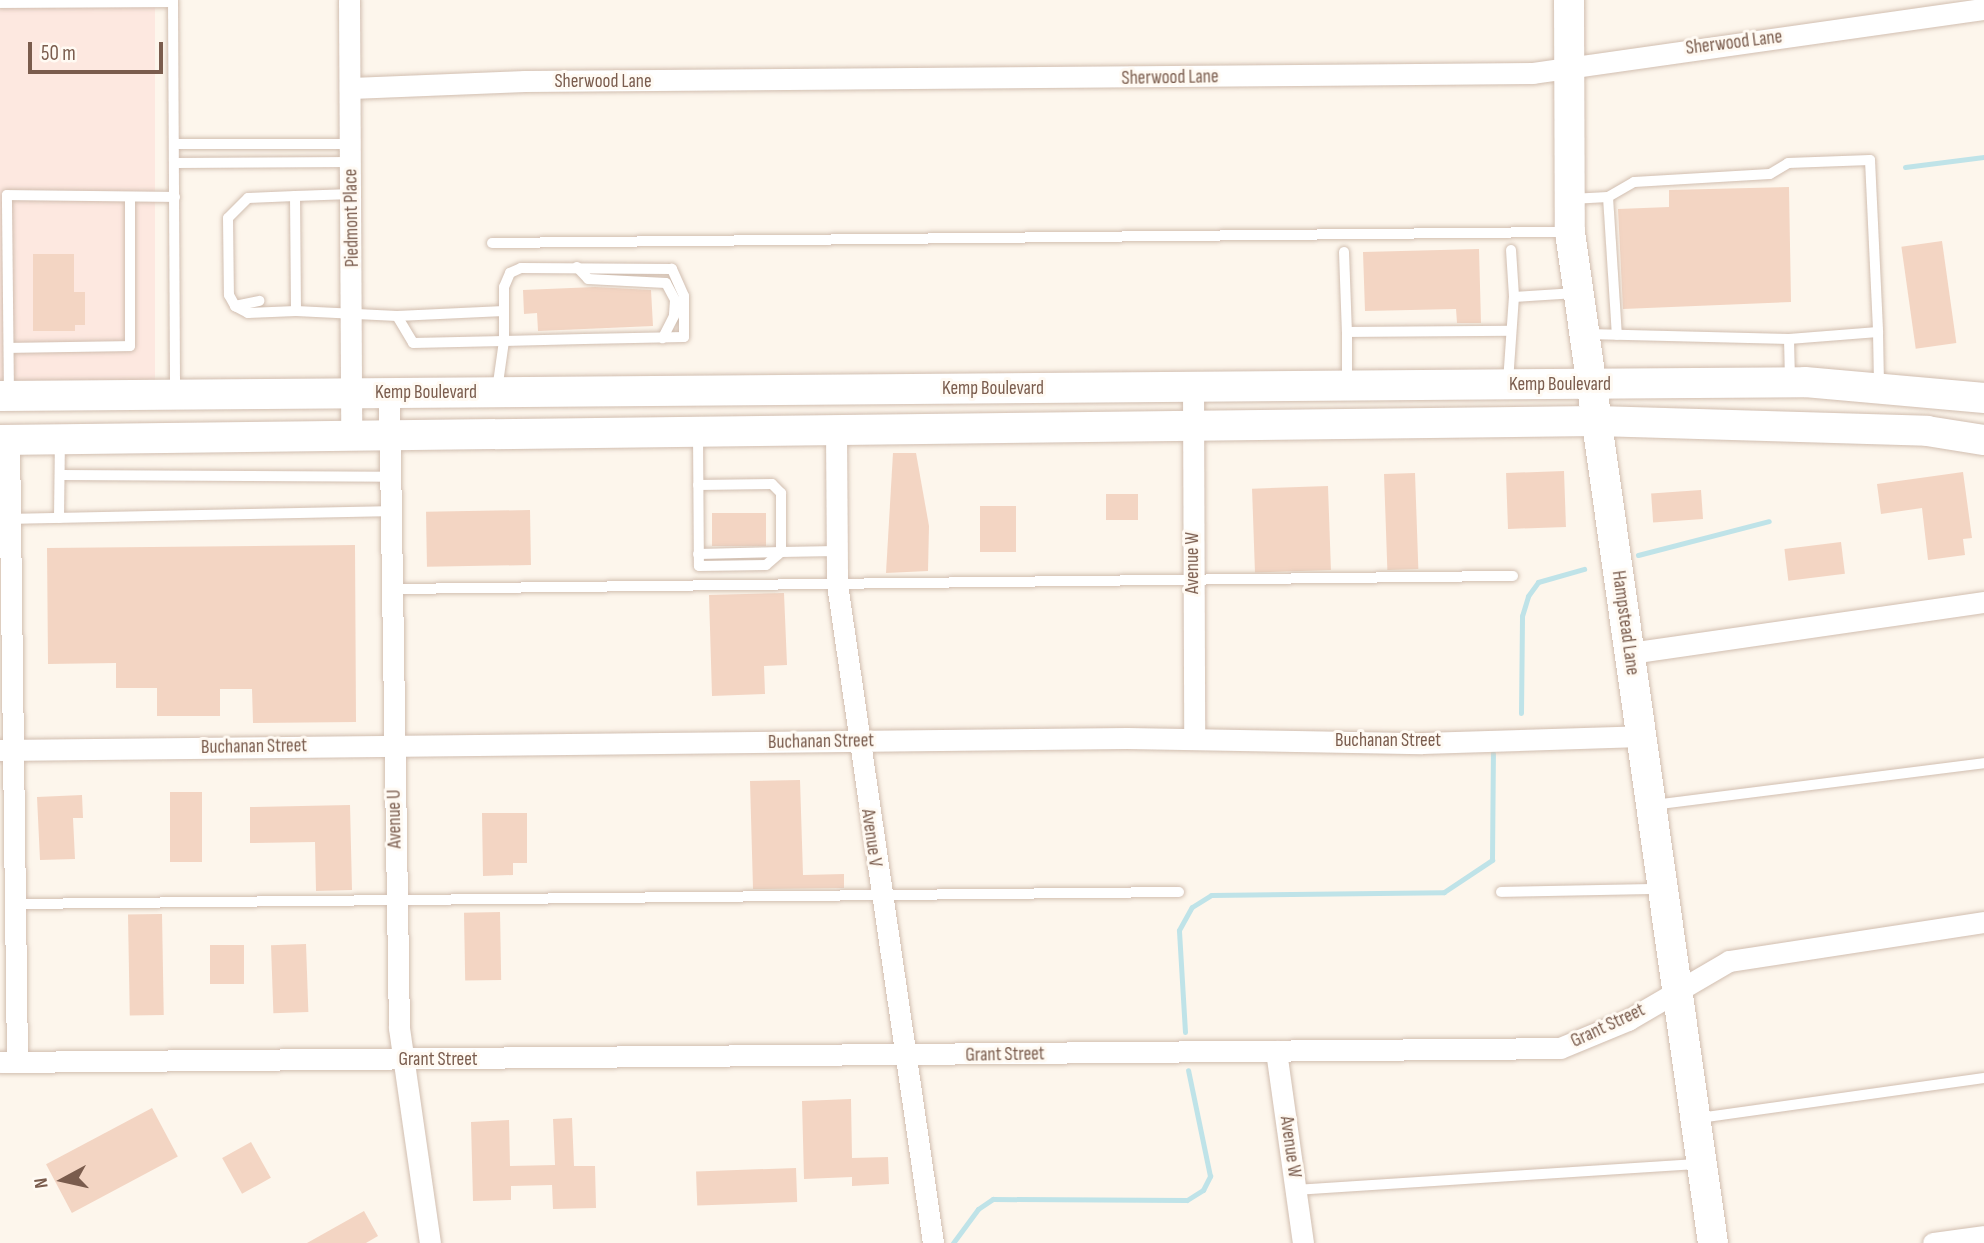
<!DOCTYPE html>
<html>
<head>
<meta charset="utf-8">
<style>
	body { margin:0 }
	#map { position:relative; width:1984px; height:1243px; overflow:hidden; background:#fdf6ec; font-family:"Sofia Sans Condensed",sans-serif }
	div>[style] { position:absolute }
	.commercial>* { inset:0; background:#fde8e0; transform-origin:0 0 }
	.stream>* { height:5px; margin:-2.5px; padding:0 2.5px; transform-origin:2.5px; border-radius:2.5px; background:#bfe3e8 }
	.building>* { inset:0; background:#f3d5c3; transform-origin:0 0 }
	.roads { filter:drop-shadow(0 0 2px #d1beb0) drop-shadow(0 0 2px #d1beb0) }
	.lane>* { height:10px; margin:-5px; padding:0 5px; transform-origin:5px; border-radius:5px; background:#fff }
	.street>* { height:21px; margin:-10.5px; padding:0 10.5px; transform-origin:10.5px; border-radius:10.5px; background:#fff }
	.secondary>* { height:30px; margin:-15px; padding:0 15px; transform-origin:15px; border-radius:15px; background:#fff }
	span { translate:-50% -50%; white-space:nowrap; text-align:center; line-height:1.15; -webkit-text-stroke:6px #fffaf3; paint-order:stroke }
	.street-label { font-size:19px; color:#7a5c4d }
	.north { position:absolute; left:28px; top:1145px; width:70px; height:70px; -webkit-text-stroke:5px #fffaf3; paint-order:stroke; rotate:262deg; font-size:19px; font-weight:700; line-height:28px; text-align:center; color:#7a5c4d }
	.north::after { content:''; display:block; margin:auto; width:24px; height:32px; background:#7a5c4d; clip-path:polygon(50% 0,100% 100%,50% 72%,0 100%) }
	.scale { position:absolute; left:28px; top:42px; width:135px; height:32px; box-sizing:border-box; border:4px solid #7a5c4d; border-top:0; padding-left:9px; font-size:21px; line-height:24px; white-space:nowrap; color:#7a5c4d; -webkit-text-stroke:5px #fffaf3; paint-order:stroke }
</style>
</head>
<body>
<div id="map">
	<div class="commercial">
		<div style="left:0;top:0;width:155px;height:385px"></div>
	</div>
	<div class="stream">
		<div style="left:1905px;top:167px;width:80px;rotate:-7.2deg"></div>
		<div style="left:1638px;top:555px;width:135px;rotate:-14.5deg"></div>
		<div style="left:1521px;top:713px;width:97px;rotate:-89.4deg"></div>
		<div style="left:1522px;top:616px;width:21px;rotate:-73deg"></div>
		<div style="left:1528px;top:596px;width:17px;rotate:-54deg"></div>
		<div style="left:1538px;top:582px;width:48px;rotate:-15.8deg"></div>
		<div style="left:1185px;top:1032px;width:102px;rotate:-93.4deg"></div>
		<div style="left:1179px;top:930px;width:26px;rotate:-61deg"></div>
		<div style="left:1192px;top:907px;width:22px;rotate:-32deg"></div>
		<div style="left:1211px;top:895px;width:233px;rotate:-0.7deg"></div>
		<div style="left:1444px;top:892px;width:58px;rotate:-33.7deg"></div>
		<div style="left:1492px;top:860px;width:107px;rotate:-89.5deg"></div>
		<div style="left:953px;top:1243px;width:42px;rotate:-53.7deg"></div>
		<div style="left:978px;top:1209px;width:18px;rotate:-34deg"></div>
		<div style="left:993px;top:1199px;width:194px;rotate:0.3deg"></div>
		<div style="left:1187px;top:1200px;width:19px;rotate:-32deg"></div>
		<div style="left:1203px;top:1190px;width:16px;rotate:-63deg"></div>
		<div style="left:1210px;top:1176px;width:108px;rotate:-101.7deg"></div>
	</div>
	<div class="building">
		<div style="clip-path:polygon(1789px 187px,1791px 302px,1623px 309px,1618px 209px,1669px 207px,1669px 190px)"></div>
		<div style="left:1942px;top:241px;width:103px;height:41px;rotate:82deg"></div>
		<div style="clip-path:polygon(1479px 249px,1481px 323px,1457px 323px,1456px 309px,1365px 311px,1363px 252px)"></div>
		<div style="clip-path:polygon(33px 254px,74px 254px,74px 292px,85px 292px,85px 325px,75px 325px,75px 331px,33px 331px)"></div>
		<div style="clip-path:polygon(595px 287px,651px 290px,653px 326px,538px 331px,537px 313px,524px 314px,523px 290px)"></div>
		<div style="clip-path:polygon(893px 453px,916px 453px,929px 526px,928px 571px,886px 573px)"></div>
		<div style="left:1564px;top:471px;width:56px;height:58px;rotate:88deg"></div>
		<div style="clip-path:polygon(1963px 472px,1972px 538px,1963px 539px,1965px 555px,1928px 560px,1922px 508px,1881px 514px,1877px 484px)"></div>
		<div style="left:1415px;top:473px;width:96px;height:31px;rotate:88deg"></div>
		<div style="left:1328px;top:486px;width:84px;height:76px;rotate:88deg"></div>
		<div style="left:1701px;top:490px;width:29px;height:50px;rotate:86deg"></div>
		<div style="left:1138px;top:494px;width:26px;height:32px;rotate:90deg"></div>
		<div style="left:980px;top:506px;width:36px;height:46px"></div>
		<div style="left:530px;top:510px;width:55px;height:104px;rotate:89deg"></div>
		<div style="left:712px;top:513px;width:54px;height:33px"></div>
		<div style="left:1841px;top:542px;width:32px;height:57px;rotate:83deg"></div>
		<div style="clip-path:polygon(355px 545px,356px 722px,253px 723px,252px 689px,220px 689px,220px 716px,157px 716px,157px 688px,116px 688px,116px 663px,48px 664px,47px 548px)"></div>
		<div style="clip-path:polygon(784px 593px,787px 665px,764px 666px,765px 694px,712px 696px,709px 595px)"></div>
		<div style="clip-path:polygon(800px 780px,803px 875px,844px 874px,844px 888px,753px 889px,750px 781px)"></div>
		<div style="left:170px;top:792px;width:32px;height:70px"></div>
		<div style="clip-path:polygon(82px 795px,83px 818px,73px 818px,75px 859px,40px 860px,37px 797px)"></div>
		<div style="clip-path:polygon(350px 805px,352px 890px,316px 891px,315px 842px,250px 843px,250px 807px)"></div>
		<div style="clip-path:polygon(482px 813px,527px 813px,527px 863px,513px 863px,513px 875px,483px 876px)"></div>
		<div style="left:500px;top:912px;width:68px;height:36px;rotate:89deg"></div>
		<div style="left:162px;top:914px;width:101px;height:34px;rotate:89deg"></div>
		<div style="left:306px;top:944px;width:68px;height:35px;rotate:88deg"></div>
		<div style="left:210px;top:945px;width:34px;height:39px"></div>
		<div style="clip-path:polygon(851px 1099px,852px 1158px,888px 1157px,889px 1184px,852px 1186px,852px 1177px,804px 1179px,802px 1101px)"></div>
		<div style="left:152px;top:1108px;width:55px;height:120px;rotate:62deg"></div>
		<div style="clip-path:polygon(572px 1118px,574px 1166px,595px 1166px,596px 1208px,553px 1209px,552px 1185px,511px 1186px,511px 1200px,473px 1201px,471px 1122px,509px 1120px,510px 1166px,555px 1165px,553px 1119px)"></div>
		<div style="left:251px;top:1142px;width:41px;height:33px;rotate:61deg"></div>
		<div style="left:796px;top:1168px;width:34px;height:100px;rotate:88deg"></div>
		<div style="clip-path:polygon(364px 1211px,378px 1236px,366px 1243px,307px 1243px)"></div>
	</div>
	<div class="roads">
		<div class="lane">
			<div style="left:173px;top:0;width:393px;rotate:89.7deg"></div>
			<div style="left:0;top:3px;width:173px;rotate:-0.3deg"></div>
			<div style="left:175px;top:144px;width:176px"></div>
			<div style="left:175px;top:163px;width:176px;rotate:-0.3deg"></div>
			<div style="left:352px;top:194px;width:57px;rotate:178deg"></div>
			<div style="left:295px;top:196px;width:115px;rotate:89.5deg"></div>
			<div style="left:296px;top:311px;width:101px;rotate:2.8deg"></div>
			<div style="left:397px;top:316px;width:107px;rotate:-2.7deg"></div>
			<div style="left:295px;top:196px;width:47px;rotate:177.6deg"></div>
			<div style="left:248px;top:198px;width:28px;rotate:135deg"></div>
			<div style="left:228px;top:218px;width:77px;rotate:89.3deg"></div>
			<div style="left:229px;top:295px;width:13px;rotate:61deg"></div>
			<div style="left:235px;top:306px;width:15px;rotate:28deg"></div>
			<div style="left:248px;top:313px;width:48px;rotate:-2.4deg"></div>
			<div style="left:1608px;top:197px;width:30px;rotate:-30deg"></div>
			<div style="left:1634px;top:182px;width:136px;rotate:-3.4deg"></div>
			<div style="left:1770px;top:174px;width:21px;rotate:-31deg"></div>
			<div style="left:1788px;top:163px;width:82px;rotate:-2.1deg"></div>
			<div style="left:1870px;top:160px;width:172px;rotate:87.3deg"></div>
			<div style="left:1571px;top:199px;width:37px;rotate:-3deg"></div>
			<div style="left:1608px;top:197px;width:138px;rotate:86.3deg"></div>
			<div style="left:492px;top:243px;width:1076px;rotate:-0.59deg"></div>
			<div style="left:1511px;top:250px;width:47px;rotate:86.3deg"></div>
			<div style="left:1344px;top:252px;width:80px;rotate:87.9deg"></div>
			<div style="left:577px;top:267px;width:16px;rotate:47deg"></div>
			<div style="left:588px;top:279px;width:78px;rotate:2.9deg"></div>
			<div style="left:666px;top:283px;width:19px;rotate:62deg"></div>
			<div style="left:675px;top:300px;width:16px;rotate:94deg"></div>
			<div style="left:674px;top:316px;width:25px;rotate:117deg"></div>
			<div style="left:235px;top:306px;width:25px;rotate:-12deg"></div>
			<div style="left:397px;top:316px;width:31px;rotate:59deg"></div>
			<div style="left:413px;top:343px;width:91px;rotate:-1.3deg"></div>
			<div style="left:504px;top:341px;width:80px;rotate:-1.4deg"></div>
			<div style="left:584px;top:339px;width:100px;rotate:-1.1deg"></div>
			<div style="left:684px;top:337px;width:41px;rotate:-90deg"></div>
			<div style="left:684px;top:296px;width:30px;rotate:-114deg"></div>
			<div style="left:672px;top:269px;width:151px;rotate:-179.6deg"></div>
			<div style="left:521px;top:268px;width:12px;rotate:156deg"></div>
			<div style="left:510px;top:273px;width:15px;rotate:113deg"></div>
			<div style="left:504px;top:287px;width:54px;rotate:90deg"></div>
			<div style="left:504px;top:341px;width:49px;rotate:98.1deg"></div>
			<div style="left:1587px;top:334px;width:202px;rotate:1.4deg"></div>
			<div style="left:1789px;top:339px;width:42px;rotate:88.6deg"></div>
			<div style="left:1789px;top:339px;width:89px;rotate:-4.5deg"></div>
			<div style="left:1878px;top:332px;width:54px;rotate:88.9deg"></div>
			<div style="left:9px;top:348px;width:121px;rotate:-0.9deg"></div>
			<div style="left:130px;top:346px;width:149px;rotate:-90deg"></div>
			<div style="left:1508px;top:382px;width:85px;rotate:-86deg"></div>
			<div style="left:1514px;top:297px;width:62px;rotate:-3.7deg"></div>
			<div style="left:1347px;top:384px;width:52px;rotate:-90deg"></div>
			<div style="left:1347px;top:332px;width:162px;rotate:-0.4deg"></div>
			<div style="left:9px;top:395px;width:200px;rotate:-90.6deg"></div>
			<div style="left:7px;top:195px;width:168px;rotate:0.7deg"></div>
			<div style="left:698px;top:434px;width:132px;rotate:89.6deg"></div>
			<div style="left:699px;top:566px;width:67px;rotate:-0.9deg"></div>
			<div style="left:766px;top:565px;width:20px;rotate:-41deg"></div>
			<div style="left:781px;top:552px;width:56px;rotate:-1deg"></div>
			<div style="left:60px;top:475px;width:331px;rotate:0.3deg"></div>
			<div style="left:698px;top:485px;width:74px;rotate:-0.8deg"></div>
			<div style="left:772px;top:484px;width:13px;rotate:45deg"></div>
			<div style="left:781px;top:493px;width:59px;rotate:90deg"></div>
			<div style="left:781px;top:552px;width:83px;rotate:178.6deg"></div>
			<div style="left:59px;top:518px;width:78px;rotate:-89.3deg"></div>
			<div style="left:10px;top:519px;width:382px;rotate:-1.2deg"></div>
			<div style="left:394px;top:589px;width:1119px;rotate:-0.67deg"></div>
			<div style="left:1653px;top:805px;width:334px;rotate:-7.2deg"></div>
			<div style="left:1501px;top:892px;width:159px;rotate:-1.1deg"></div>
			<div style="left:15px;top:904px;width:1164px;rotate:-0.59deg"></div>
			<div style="left:1699px;top:1118px;width:288px;rotate:-8deg"></div>
			<div style="left:1296px;top:1190px;width:404px;rotate:-3.7deg"></div>
		</div>
		<div class="street">
			<div style="left:349px;top:0;width:436px;rotate:89.7deg"></div>
			<div style="left:351px;top:88px;width:174px;rotate:-2.3deg"></div>
			<div style="left:525px;top:81px;width:1008px;rotate:-0.45deg"></div>
			<div style="left:1533px;top:73px;width:456px;rotate:-8.1deg"></div>
			<div style="left:1193px;top:388px;width:350px;rotate:89.8deg"></div>
			<div style="left:389px;top:393px;width:635px;rotate:89.1deg"></div>
			<div style="left:399px;top:1028px;width:217px;rotate:81.8deg"></div>
			<div style="left:836px;top:430px;width:154px;rotate:89.6deg"></div>
			<div style="left:837px;top:584px;width:666px;rotate:81.71deg"></div>
			<div style="left:9px;top:440px;width:622px;rotate:89.26deg"></div>
			<div style="left:1630px;top:653px;width:358px;rotate:-8.2deg"></div>
			<div style="left:0;top:750px;width:1127px;rotate:-0.61deg"></div>
			<div style="left:1127px;top:738px;width:295px;rotate:1deg"></div>
			<div style="left:1422px;top:743px;width:219px;rotate:-1.8deg"></div>
			<div style="left:1276px;top:1051px;width:194px;rotate:82deg"></div>
			<div style="left:0;top:1062px;width:1560px;rotate:-0.51deg"></div>
			<div style="left:1560px;top:1048px;width:74px;rotate:-22.4deg"></div>
			<div style="left:1628px;top:1020px;width:117px;rotate:-30.3deg"></div>
			<div style="left:1729px;top:961px;width:258px;rotate:-8.7deg"></div>
			<div style="left:1933px;top:1243px;width:51px;rotate:-7.8deg"></div>
		</div>
		<div class="secondary">
			<div style="left:1569px;top:0;width:232px;rotate:89.8deg"></div>
			<div style="left:1570px;top:232px;width:1021px;rotate:81.95deg"></div>
			<div style="left:0;top:396px;width:1805px;rotate:-0.44deg"></div>
			<div style="left:1805px;top:382px;width:180px;rotate:5.1deg"></div>
			<div style="left:0;top:440px;width:1597px;rotate:-0.68deg"></div>
			<div style="left:1597px;top:421px;width:330px;rotate:1.7deg"></div>
			<div style="left:1927px;top:431px;width:58px;rotate:9deg"></div>
		</div>
	</div>
	<div class="street-label">
		<span style="left:1734px;top:43px;rotate:-7deg">Sherwood Lane</span>
		<span style="left:1170px;top:78px;rotate:-1deg">Sherwood Lane</span>
		<span style="left:603px;top:82px">Sherwood Lane</span>
		<span style="left:352px;top:218px;rotate:-91deg">Piedmont Place</span>
		<span style="left:1560px;top:385px">Kemp Boulevard</span>
		<span style="left:993px;top:389px">Kemp Boulevard</span>
		<span style="left:426px;top:393px">Kemp Boulevard</span>
		<span style="left:1193px;top:563px;rotate:-90deg">Avenue W</span>
		<span style="left:1625px;top:623px;rotate:82deg">Hampstead Lane</span>
		<span style="left:1388px;top:741px">Buchanan Street</span>
		<span style="left:821px;top:742px;rotate:-1deg">Buchanan Street</span>
		<span style="left:254px;top:747px;rotate:-1deg">Buchanan Street</span>
		<span style="left:395px;top:819px;rotate:-91deg">Avenue U</span>
		<span style="left:871px;top:838px;rotate:82deg">Avenue V</span>
		<span style="left:1608px;top:1026px;rotate:-25deg">Grant Street</span>
		<span style="left:1005px;top:1055px;rotate:-1deg">Grant Street</span>
		<span style="left:438px;top:1060px">Grant Street</span>
		<span style="left:1290px;top:1147px;rotate:82deg">Avenue W</span>
	</div>
	<div class="north">N</div>
	<div class="scale">50 m</div>
</div>
</body>
</html>
